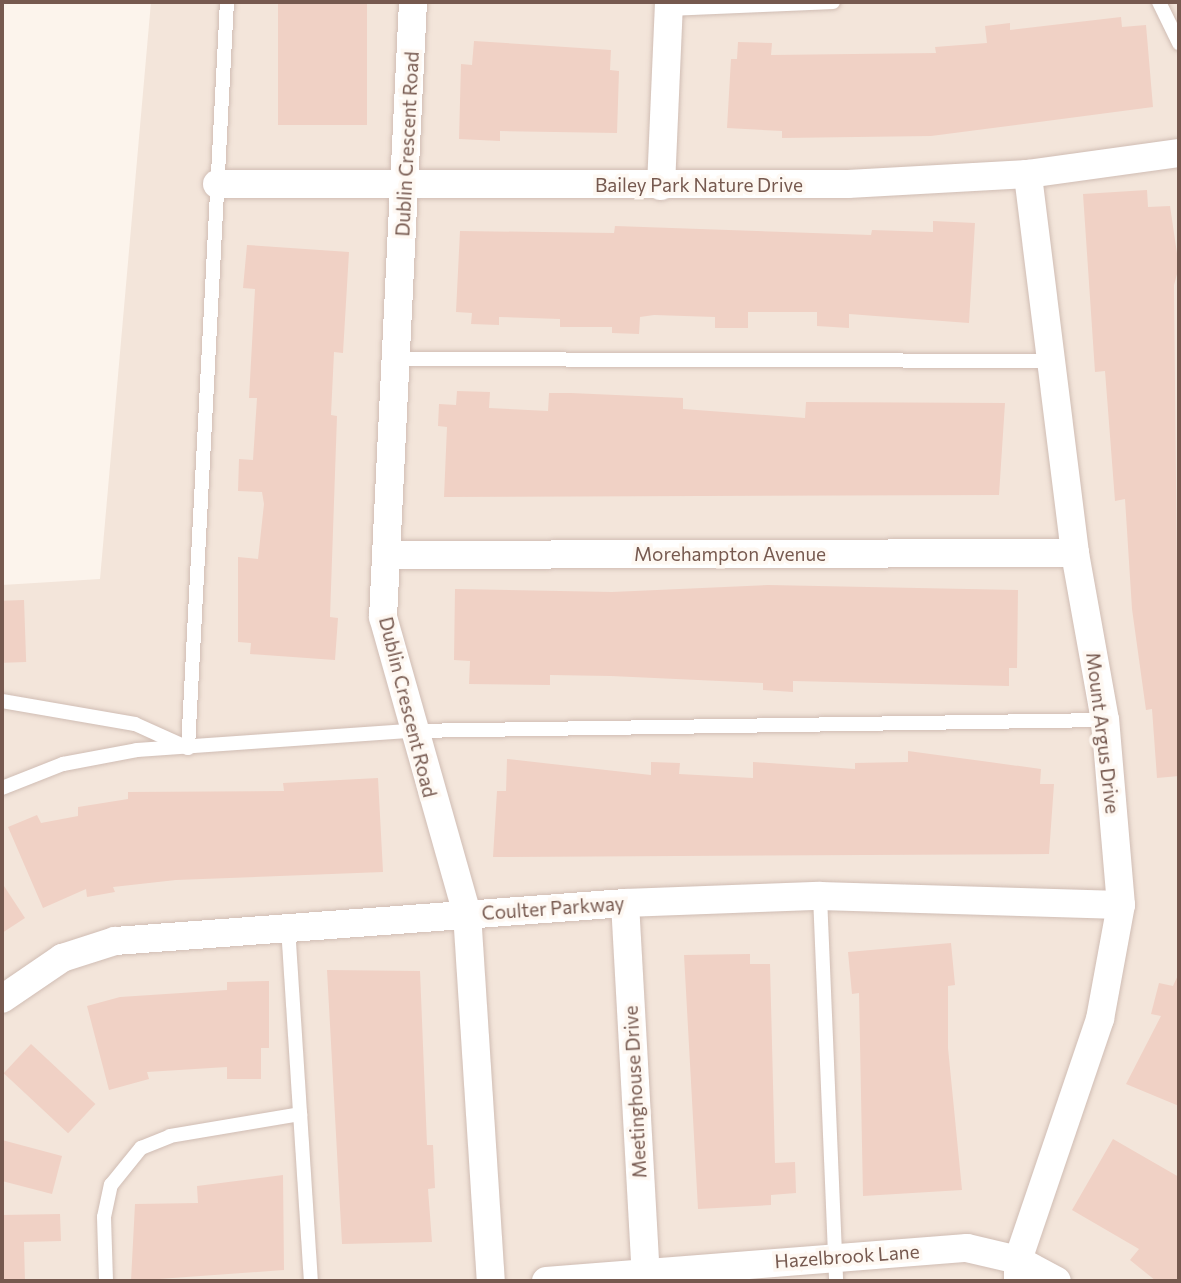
<!DOCTYPE html>
<html>
<head>
<meta charset="utf-8">
<style>
	body { margin:0 }
	#map { position:relative; width:1181px; height:1283px; overflow:hidden; background:#fcf4ec; font-family:Commissioner,sans-serif }
	div>[style] { position:absolute }
	.residential>* { inset:0; background:#f3e5da }
	.building>* { inset:0; background:#f0d1c5; transform-origin:0 0 }
	.roads { filter:drop-shadow(0 0 2px #d0bdb4) drop-shadow(0 0 2px #d0bdb4) }
	.lane>* { height:14px; margin:-7px; padding:0 7px; transform-origin:7px; border-radius:7px; background:#fff }
	.street>* { height:28px; margin:-14px; padding:0 14px; transform-origin:14px; border-radius:14px; background:#fff }
	span { translate:-50% -50%; white-space:nowrap; text-align:center; line-height:1.15; -webkit-text-stroke:7px #fef8f2; paint-order:stroke }
	.street-label { font-size:19px; color:#76594f }
	.frame { position:absolute; inset:0; border:4px solid #76594f; pointer-events:none }
</style>
</head>
<body>
<div id="map">
	<div class="residential">
		<div style="clip-path:polygon(151px 2px,1179px 2px,1179px 1281px,2px 1281px,2px 585px,100px 579px)"></div>
	</div>
	<div class="building">
		<div style="left:278px;top:2px;width:89px;height:123px"></div>
		<div style="clip-path:polygon(1121px 17px,1122px 27px,1146px 25px,1153px 107px,931px 136px,782px 138px,782px 131px,727px 128px,731px 59px,737px 59px,738px 42px,772px 43px,771px 55px,936px 53px,935px 47px,987px 43px,985px 26px,1010px 23px,1010px 30px)"></div>
		<div style="clip-path:polygon(474px 41px,611px 50px,610px 70px,619px 71px,617px 133px,500px 131px,500px 141px,459px 139px,461px 64px,472px 65px)"></div>
		<div style="clip-path:polygon(1147px 190px,1148px 207px,1170px 206px,1179px 267px,1174px 285px,1179px 776px,1157px 778px,1152px 709px,1146px 710px,1132px 609px,1125px 499px,1115px 501px,1105px 371px,1095px 372px,1083px 194px)"></div>
		<div style="clip-path:polygon(933px 221px,975px 223px,969px 323px,849px 314px,849px 328px,817px 326px,817px 312px,748px 312px,748px 328px,715px 328px,715px 317px,654px 315px,640px 317px,639px 334px,612px 333px,612px 327px,560px 327px,560px 319px,499px 317px,499px 325px,471px 324px,472px 313px,456px 312px,460px 231px,614px 233px,615px 226px,871px 235px,872px 230px,933px 232px)"></div>
		<div style="clip-path:polygon(247px 245px,349px 252px,343px 353px,334px 352px,331px 415px,337px 416px,330px 617px,338px 618px,335px 660px,250px 654px,251px 643px,238px 642px,238px 557px,258px 559px,264px 504px,262px 492px,238px 491px,239px 459px,253px 460px,257px 398px,249px 398px,255px 289px,243px 288px)"></div>
		<div style="clip-path:polygon(457px 391px,490px 392px,489px 408px,548px 411px,549px 393px,571px 393px,683px 398px,683px 409px,805px 418px,806px 402px,1005px 403px,999px 495px,444px 497px,447px 427px,438px 426px,439px 404px,456px 405px)"></div>
		<div style="clip-path:polygon(768px 585px,1018px 590px,1017px 668px,1009px 668px,1009px 686px,793px 681px,793px 692px,763px 690px,763px 683px,611px 676px,550px 675px,550px 685px,469px 684px,470px 661px,454px 660px,455px 589px,612px 592px)"></div>
		<div style="left:24px;top:600px;width:62px;height:22px;rotate:88deg"></div>
		<div style="clip-path:polygon(908px 751px,1041px 769px,1040px 784px,1054px 784px,1049px 854px,493px 857px,497px 791px,506px 791px,507px 759px,651px 775px,651px 762px,680px 763px,679px 774px,753px 778px,753px 762px,855px 769px,855px 763px,908px 762px)"></div>
		<div style="clip-path:polygon(378px 778px,383px 872px,176px 880px,113px 887px,115px 892px,87px 897px,86px 889px,43px 908px,8px 827px,37px 815px,41px 823px,78px 816px,78px 807px,128px 799px,128px 792px,284px 791px,283px 783px)"></div>
		<div style="clip-path:polygon(2px 883px,25px 918px,2px 933px)"></div>
		<div style="clip-path:polygon(951px 943px,955px 985px,948px 986px,948px 1048px,962px 1190px,863px 1196px,859px 993px,852px 994px,848px 952px)"></div>
		<div style="clip-path:polygon(750px 954px,750px 964px,770px 964px,775px 1163px,795px 1162px,796px 1193px,771px 1195px,771px 1205px,698px 1209px,684px 955px)"></div>
		<div style="clip-path:polygon(327px 970px,420px 971px,427px 1145px,433px 1145px,435px 1188px,428px 1189px,432px 1242px,342px 1244px)"></div>
		<div style="clip-path:polygon(1179px 973px,1179px 1106px,1126px 1084px,1161px 1016px,1151px 1014px,1159px 983px,1173px 986px)"></div>
		<div style="clip-path:polygon(269px 981px,269px 1048px,261px 1048px,261px 1079px,227px 1079px,227px 1067px,147px 1072px,149px 1079px,109px 1090px,87px 1006px,120px 997px,227px 990px,227px 982px)"></div>
		<div style="left:31px;top:1044px;width:88px;height:40px;rotate:43deg"></div>
		<div style="clip-path:polygon(1113px 1139px,1179px 1177px,1179px 1281px,1156px 1281px,1130px 1260px,1139px 1249px,1072px 1210px)"></div>
		<div style="clip-path:polygon(2px 1140px,62px 1156px,52px 1194px,2px 1181px)"></div>
		<div style="clip-path:polygon(283px 1175px,284px 1270px,131px 1281px,135px 1204px,198px 1203px,197px 1186px)"></div>
		<div style="clip-path:polygon(60px 1214px,61px 1241px,24px 1242px,25px 1281px,2px 1281px,2px 1215px)"></div>
	</div>
	<div class="roads">
		<div class="lane">
			<div style="left:1159px;top:2px;width:46px;rotate:64deg"></div>
			<div style="left:669px;top:9px;width:164px;rotate:-2.4deg"></div>
			<div style="left:394px;top:359px;width:657px;rotate:0.17deg"></div>
			<div style="left:2px;top:701px;width:135px;rotate:9.8deg"></div>
			<div style="left:135px;top:724px;width:58px;rotate:24.4deg"></div>
			<div style="left:188px;top:748px;width:747px;rotate:-87.01deg"></div>
			<div style="left:2px;top:788px;width:66px;rotate:-21.5deg"></div>
			<div style="left:63px;top:764px;width:75px;rotate:-10.7deg"></div>
			<div style="left:137px;top:750px;width:275px;rotate:-4deg"></div>
			<div style="left:411px;top:731px;width:694px;rotate:-0.91deg"></div>
			<div style="left:820px;top:896px;width:385px;rotate:87.6deg"></div>
			<div style="left:288px;top:927px;width:355px;rotate:86.3deg"></div>
			<div style="left:106px;top:1281px;width:64px;rotate:-91.8deg"></div>
			<div style="left:104px;top:1217px;width:33px;rotate:-78deg"></div>
			<div style="left:111px;top:1185px;width:48px;rotate:-51deg"></div>
			<div style="left:141px;top:1148px;width:31px;rotate:-22deg"></div>
			<div style="left:170px;top:1136px;width:132px;rotate:-9.6deg"></div>
		</div>
		<div class="street">
			<div style="left:413px;top:2px;width:616px;rotate:92.79deg"></div>
			<div style="left:383px;top:617px;width:308px;rotate:74.2deg"></div>
			<div style="left:467px;top:913px;width:369px;rotate:86.3deg"></div>
			<div style="left:217px;top:184px;width:631px"></div>
			<div style="left:848px;top:184px;width:180px;rotate:-3.2deg"></div>
			<div style="left:1028px;top:174px;width:152px;rotate:-7.9deg"></div>
			<div style="left:661px;top:186px;width:184px;rotate:-87.5deg"></div>
			<div style="left:386px;top:555px;width:689px;rotate:-0.17deg"></div>
			<div style="left:625px;top:903px;width:379px;rotate:86.8deg"></div>
			<div style="left:2px;top:999px;width:73px;rotate:-34.3deg"></div>
			<div style="left:62px;top:958px;width:56px;rotate:-17.8deg"></div>
			<div style="left:115px;top:941px;width:511px;rotate:-4.26deg"></div>
			<div style="left:625px;top:903px;width:195px;rotate:-2.1deg"></div>
			<div style="left:820px;top:896px;width:301px;rotate:1.7deg"></div>
			<div style="left:546px;top:1281px;width:422px;rotate:-4.5deg"></div>
			<div style="left:967px;top:1248px;width:52px;rotate:13.2deg"></div>
			<div style="left:1018px;top:1260px;width:44px;rotate:28.3deg"></div>
			<div style="left:1018px;top:1281px;width:21px;rotate:-90deg"></div>
			<div style="left:1018px;top:1260px;width:255px;rotate:-71.2deg"></div>
			<div style="left:1100px;top:1019px;width:116px;rotate:-79.6deg"></div>
			<div style="left:1121px;top:905px;width:186px;rotate:-94.9deg"></div>
			<div style="left:1105px;top:720px;width:170px;rotate:-100.2deg"></div>
			<div style="left:1075px;top:553px;width:382px;rotate:-97.1deg"></div>
		</div>
	</div>
	<div class="street-label">
		<span style="left:407px;top:144px;rotate:-87deg">Dublin Crescent Road</span>
		<span style="left:699px;top:185px">Bailey Park Nature Drive</span>
		<span style="left:730px;top:554px">Morehampton Avenue</span>
		<span style="left:408px;top:707px;rotate:76deg">Dublin Crescent Road</span>
		<span style="left:1103px;top:733px;rotate:83deg">Mount Argus Drive</span>
		<span style="left:553px;top:908px;rotate:-4deg">Coulter Parkway</span>
		<span style="left:635px;top:1092px;rotate:-93deg">Meetinghouse Drive</span>
		<span style="left:847px;top:1256px;rotate:-4deg">Hazelbrook Lane</span>
	</div>
	<div class="frame"></div>
</div>
</body>
</html>
